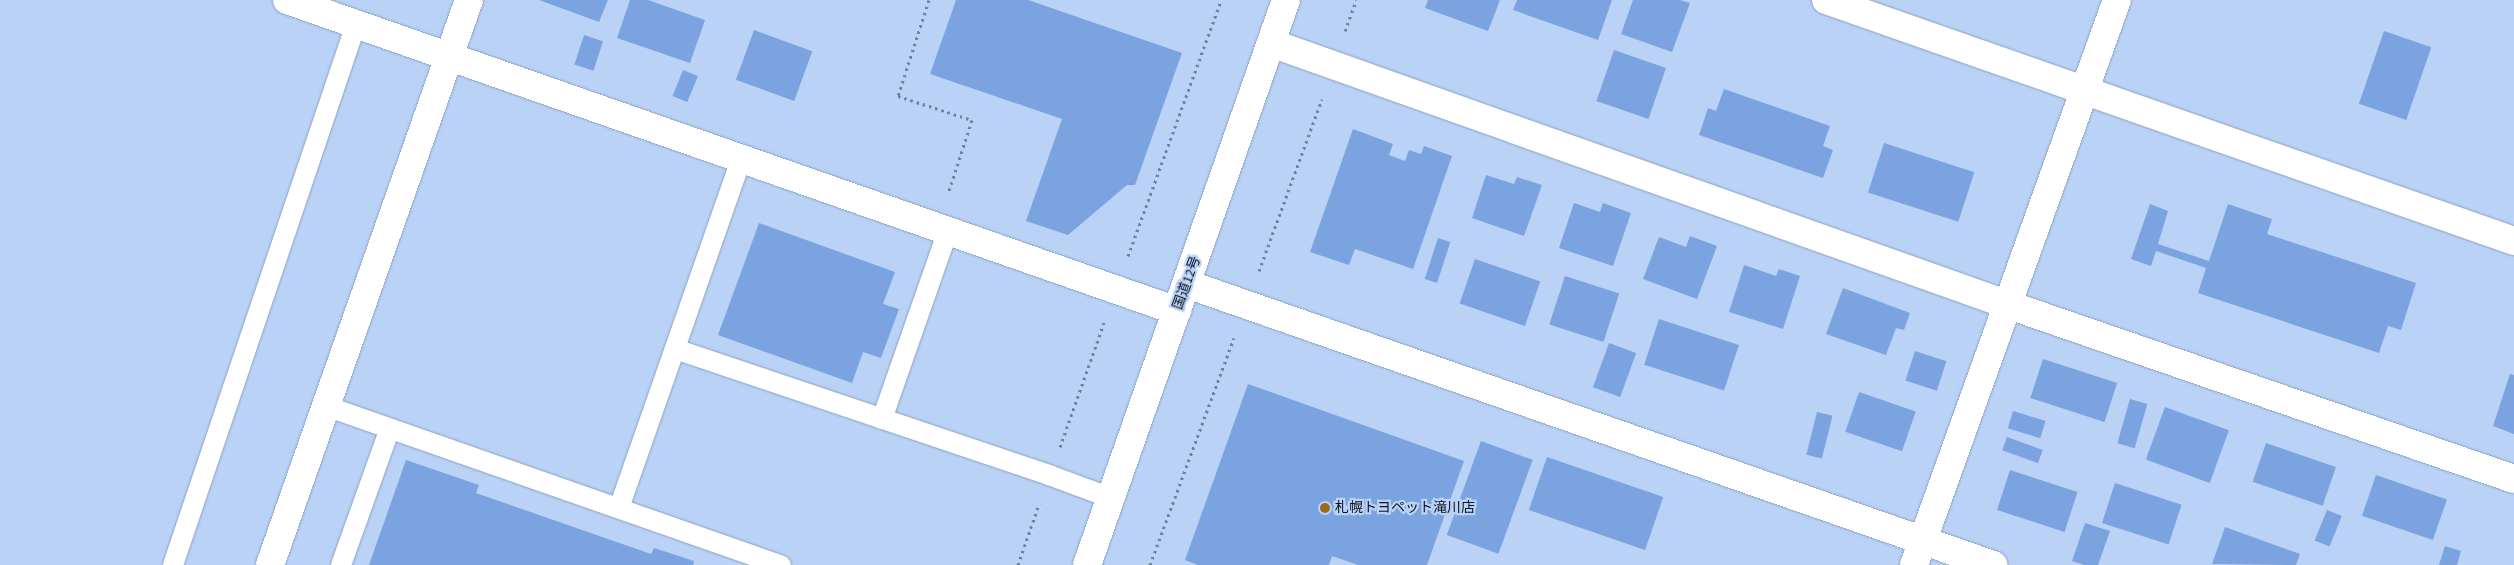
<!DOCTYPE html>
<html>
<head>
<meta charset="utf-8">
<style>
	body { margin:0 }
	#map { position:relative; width:2514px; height:565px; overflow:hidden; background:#bad2f6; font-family:"Source Sans 3","Noto Sans JP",sans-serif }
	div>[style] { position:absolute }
	.building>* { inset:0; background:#7ba3df; transform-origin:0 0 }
	.path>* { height:3px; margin-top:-1.5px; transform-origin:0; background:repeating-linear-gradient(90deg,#6f819b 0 2.5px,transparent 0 6.5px) }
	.roads { filter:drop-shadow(0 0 1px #8ba2c4) drop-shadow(0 0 1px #8ba2c4) }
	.service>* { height:20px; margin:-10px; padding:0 10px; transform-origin:10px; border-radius:10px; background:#fff }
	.minor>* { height:28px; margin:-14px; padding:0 14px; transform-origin:14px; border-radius:14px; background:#fff }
	.trunk>* { height:28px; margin:-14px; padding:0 14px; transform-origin:14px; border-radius:14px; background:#fff }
	.dots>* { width:14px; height:14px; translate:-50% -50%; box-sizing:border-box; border:2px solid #bad2f6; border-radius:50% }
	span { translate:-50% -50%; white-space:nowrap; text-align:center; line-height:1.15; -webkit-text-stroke:4.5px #bad2f6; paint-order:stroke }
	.street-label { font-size:14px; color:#0b1420 }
	.poi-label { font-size:14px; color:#0b1420 }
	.left { translate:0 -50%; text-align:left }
</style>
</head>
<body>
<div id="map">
	<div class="building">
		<div style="clip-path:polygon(539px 0,608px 0,599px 22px)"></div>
		<div style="clip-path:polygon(630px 0,648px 0,705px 20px,690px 63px,617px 38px)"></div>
		<div style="clip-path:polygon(956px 0,1028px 0,1182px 53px,1135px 185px,1127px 185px,1068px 235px,1026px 221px,1062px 119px,930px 74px)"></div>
		<div style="clip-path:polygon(1428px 0,1500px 0,1488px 31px,1425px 8px)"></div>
		<div style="clip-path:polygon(1517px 0,1612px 0,1598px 40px,1513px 10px)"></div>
		<div style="clip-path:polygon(1633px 0,1680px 0,1690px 3px,1672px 52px,1621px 34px)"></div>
		<div style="left:754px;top:30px;width:62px;height:53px;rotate:20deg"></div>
		<div style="left:2384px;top:31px;width:50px;height:77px;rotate:19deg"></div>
		<div style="left:584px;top:35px;width:20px;height:31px;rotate:18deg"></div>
		<div style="left:1614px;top:50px;width:55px;height:54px;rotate:19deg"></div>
		<div style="left:683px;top:70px;width:16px;height:28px;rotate:22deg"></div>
		<div style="clip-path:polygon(1724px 89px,1830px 126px,1823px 146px,1833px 150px,1823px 178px,1699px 135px,1708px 108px,1716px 111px)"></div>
		<div style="clip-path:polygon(1353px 129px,1393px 144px,1389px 155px,1405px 161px,1409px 150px,1421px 154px,1424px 146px,1452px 156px,1413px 269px,1355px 249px,1349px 265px,1310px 252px)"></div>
		<div style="left:1884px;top:143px;width:95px;height:52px;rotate:18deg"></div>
		<div style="clip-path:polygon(1486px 175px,1514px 184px,1517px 177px,1542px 185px,1524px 236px,1472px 218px)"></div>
		<div style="clip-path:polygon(1574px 203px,1600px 212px,1603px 203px,1631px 213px,1613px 266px,1559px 248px)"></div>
		<div style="clip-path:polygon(2150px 204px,2168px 211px,2158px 244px,2209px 261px,2228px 204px,2272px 219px,2267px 234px,2416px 283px,2401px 330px,2388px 326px,2379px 353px,2198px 293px,2206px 268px,2156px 251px,2151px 266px,2131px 259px)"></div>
		<div style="clip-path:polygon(759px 223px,895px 272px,883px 304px,899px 309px,881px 358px,863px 352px,852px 383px,718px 335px)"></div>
		<div style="clip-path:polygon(1690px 236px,1717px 246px,1697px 299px,1643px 279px,1659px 237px,1686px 247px)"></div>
		<div style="left:1438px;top:238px;width:13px;height:43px;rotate:18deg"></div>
		<div style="left:1475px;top:259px;width:69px;height:47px;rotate:19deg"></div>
		<div style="clip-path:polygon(1744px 265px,1776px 276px,1779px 269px,1800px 276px,1783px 329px,1729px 312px)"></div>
		<div style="left:1565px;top:276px;width:57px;height:51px;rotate:18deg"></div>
		<div style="clip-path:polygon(1843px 288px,1910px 313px,1904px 330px,1896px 328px,1886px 355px,1826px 334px)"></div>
		<div style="left:1659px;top:319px;width:84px;height:48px;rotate:18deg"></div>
		<div style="left:1609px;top:343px;width:29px;height:47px;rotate:20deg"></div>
		<div style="left:1915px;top:351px;width:33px;height:31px;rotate:18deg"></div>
		<div style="left:2043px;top:359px;width:78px;height:41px;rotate:18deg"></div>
		<div style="clip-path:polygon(2510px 374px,2514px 375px,2514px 434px,2493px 426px)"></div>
		<div style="clip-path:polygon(1248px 384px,1464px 461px,1427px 565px,1358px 565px,1332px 556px,1329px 565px,1198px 565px,1185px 560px)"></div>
		<div style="left:1859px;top:392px;width:60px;height:42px;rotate:19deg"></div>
		<div style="left:2130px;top:399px;width:18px;height:46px;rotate:16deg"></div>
		<div style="left:2165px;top:407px;width:68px;height:56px;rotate:20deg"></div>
		<div style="left:2013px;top:411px;width:34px;height:18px;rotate:17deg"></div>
		<div style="left:1817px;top:412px;width:16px;height:44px;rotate:14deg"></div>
		<div style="left:2007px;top:437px;width:38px;height:14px;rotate:20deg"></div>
		<div style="left:1481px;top:441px;width:55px;height:100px;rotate:20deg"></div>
		<div style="left:2266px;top:443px;width:74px;height:41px;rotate:19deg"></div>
		<div style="left:1547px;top:457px;width:123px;height:56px;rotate:19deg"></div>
		<div style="clip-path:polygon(406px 460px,479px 485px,476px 493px,651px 554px,654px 548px,694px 561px,693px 565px,369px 565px)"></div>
		<div style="left:2010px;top:470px;width:71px;height:42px;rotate:18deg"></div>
		<div style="left:2376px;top:475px;width:75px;height:43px;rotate:19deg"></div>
		<div style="left:2115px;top:483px;width:70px;height:42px;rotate:18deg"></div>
		<div style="left:2327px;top:510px;width:16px;height:33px;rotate:22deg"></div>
		<div style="clip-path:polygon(2085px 523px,2110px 531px,2098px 565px,2084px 565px,2072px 561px)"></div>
		<div style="clip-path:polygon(2225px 527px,2300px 554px,2296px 565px,2212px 564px)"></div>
		<div style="clip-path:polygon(2445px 546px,2461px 551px,2457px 565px,2439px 565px)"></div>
	</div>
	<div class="path">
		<div style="left:929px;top:0;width:101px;rotate:107.9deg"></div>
		<div style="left:898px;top:96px;width:78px;rotate:18deg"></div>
		<div style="left:972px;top:120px;width:78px;rotate:108deg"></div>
		<div style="left:1345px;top:31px;width:33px;rotate:-70deg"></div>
		<div style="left:1128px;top:256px;width:272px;rotate:-70deg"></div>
		<div style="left:1259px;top:271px;width:183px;rotate:-69.9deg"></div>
		<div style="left:1060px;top:447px;width:132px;rotate:-70.5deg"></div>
		<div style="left:1018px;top:565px;width:65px;rotate:-71deg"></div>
		<div style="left:1150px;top:565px;width:242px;rotate:-69.7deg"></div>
	</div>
	<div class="roads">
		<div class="service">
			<div style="left:675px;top:349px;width:395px;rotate:18.6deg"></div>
			<div style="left:1049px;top:475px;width:66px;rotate:20.4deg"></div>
			<div style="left:326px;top:406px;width:482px;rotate:19.3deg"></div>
			<div style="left:882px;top:419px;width:199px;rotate:-70.7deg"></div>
			<div style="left:619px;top:508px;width:370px;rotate:-70.7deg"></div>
			<div style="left:173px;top:565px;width:571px;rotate:-71.31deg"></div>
			<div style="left:341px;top:565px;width:145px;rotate:-70.3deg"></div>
		</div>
		<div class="minor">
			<div style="left:287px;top:0;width:943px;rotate:19.26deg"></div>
			<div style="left:1826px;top:0;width:729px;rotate:19.3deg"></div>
			<div style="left:1271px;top:43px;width:780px;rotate:19.55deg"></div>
			<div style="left:2006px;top:304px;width:537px;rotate:19.01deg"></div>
			<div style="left:1187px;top:284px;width:854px;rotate:19.22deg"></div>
			<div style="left:270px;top:565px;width:599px;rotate:-70.6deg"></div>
			<div style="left:1914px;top:565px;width:600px;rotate:-70.24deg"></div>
		</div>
		<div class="trunk">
			<div style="left:1087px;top:565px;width:599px;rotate:-70.6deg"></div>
		</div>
	</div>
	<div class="dots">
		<div style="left:1325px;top:508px;background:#986c1a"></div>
	</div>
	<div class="street-label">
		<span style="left:1187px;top:283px;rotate:-70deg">国道12号</span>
	</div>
	<div class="poi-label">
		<span class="left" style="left:1335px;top:508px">札幌トヨペット滝川店</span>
	</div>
</div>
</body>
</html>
